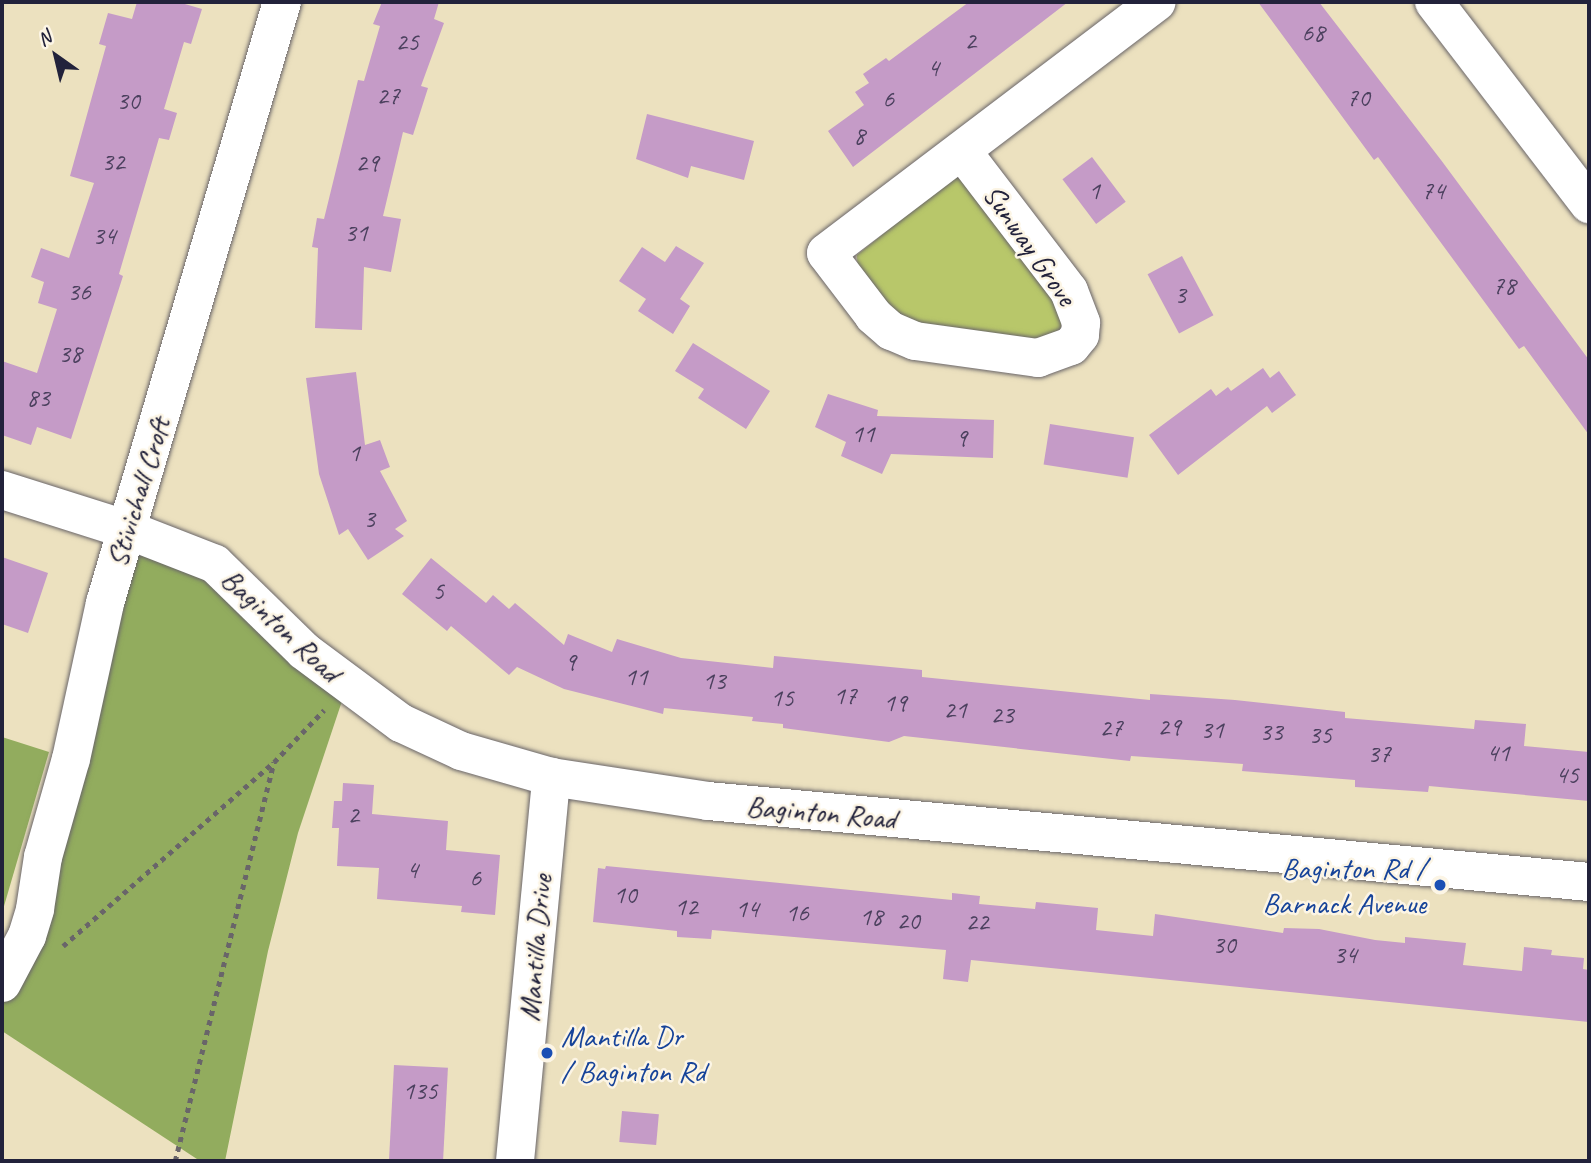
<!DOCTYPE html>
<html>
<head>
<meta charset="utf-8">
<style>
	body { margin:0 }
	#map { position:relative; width:1591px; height:1163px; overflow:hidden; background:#ece1bf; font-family:Caveat,sans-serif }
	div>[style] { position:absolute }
	.green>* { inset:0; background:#b8c76a }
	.forest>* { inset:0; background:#92ac5e }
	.building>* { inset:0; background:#c59bc7; transform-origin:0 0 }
	.path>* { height:4.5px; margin-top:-2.25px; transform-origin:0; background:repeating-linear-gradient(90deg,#696569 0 5px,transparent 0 10px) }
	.roads { filter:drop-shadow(0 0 2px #696569) drop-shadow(0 0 2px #696569) }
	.street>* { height:38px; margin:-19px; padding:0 19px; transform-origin:19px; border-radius:19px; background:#fff }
	.secondary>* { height:38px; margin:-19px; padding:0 19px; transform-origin:19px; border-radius:19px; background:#fff }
	.dots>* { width:19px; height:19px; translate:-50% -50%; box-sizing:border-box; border:4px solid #fcf5e5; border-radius:50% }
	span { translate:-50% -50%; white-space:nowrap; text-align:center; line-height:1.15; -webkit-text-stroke:5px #fcf5e5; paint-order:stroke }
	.number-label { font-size:26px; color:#4b405e }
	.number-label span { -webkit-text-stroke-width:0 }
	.street-label { font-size:30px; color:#22223b }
	.transit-label { font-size:30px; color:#164399 }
	.right { translate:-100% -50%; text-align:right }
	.left { translate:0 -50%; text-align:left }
	.frame { position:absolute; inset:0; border:4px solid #22223b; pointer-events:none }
	.north { position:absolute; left:21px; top:21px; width:70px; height:70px; -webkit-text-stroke:5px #fcf5e5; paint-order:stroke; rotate:326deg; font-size:19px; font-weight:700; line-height:28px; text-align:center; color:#22223b }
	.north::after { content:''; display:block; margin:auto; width:24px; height:32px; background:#22223b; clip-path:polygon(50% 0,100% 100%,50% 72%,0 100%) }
</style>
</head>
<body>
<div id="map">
	<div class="green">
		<div style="clip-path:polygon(959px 173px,1054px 293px,1062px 320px,1060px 332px,1043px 344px,901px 321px,858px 278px,857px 255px)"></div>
	</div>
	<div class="forest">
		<div style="clip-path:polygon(155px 538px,347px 686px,298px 833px,268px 951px,225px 1161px,200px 1161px,2px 1031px,2px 983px,115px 569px)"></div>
		<div style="clip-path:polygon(2px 737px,49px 752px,2px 913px)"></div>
	</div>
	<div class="building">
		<div style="clip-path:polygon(137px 2px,178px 2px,202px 9px,191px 44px,184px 42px,164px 109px,177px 113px,169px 140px,159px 138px,119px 274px,123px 276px,71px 439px,37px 427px,31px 445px,2px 435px,2px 361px,37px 373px,57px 309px,38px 303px,44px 282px,31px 277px,41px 248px,69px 258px,94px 183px,70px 176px,106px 46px,99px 44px,108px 13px,132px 19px)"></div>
		<div style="clip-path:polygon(382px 2px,439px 2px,434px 19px,444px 23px,421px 86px,428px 88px,413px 135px,403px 132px,383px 216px,401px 219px,391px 272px,364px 267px,362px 330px,315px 328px,318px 248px,312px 247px,317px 218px,324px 219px,358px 80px,364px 81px,380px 26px,373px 24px)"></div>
		<div style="clip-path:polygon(969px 2px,1068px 2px,853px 167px,828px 131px,864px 105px,855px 92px,869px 83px,863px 74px,886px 58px,889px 61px)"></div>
		<div style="clip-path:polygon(1258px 2px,1319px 2px,1441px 160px,1589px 360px,1589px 435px,1524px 346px,1519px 349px,1378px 157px,1374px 160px)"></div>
		<div style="clip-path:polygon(647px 114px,754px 141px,744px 180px,691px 166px,688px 178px,636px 159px)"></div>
		<div style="left:1092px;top:157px;width:56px;height:37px;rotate:53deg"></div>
		<div style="clip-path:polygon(676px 246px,704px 263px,680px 299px,690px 306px,673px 334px,638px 311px,646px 299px,619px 281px,642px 247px,665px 262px)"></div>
		<div style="left:1182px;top:256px;width:67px;height:39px;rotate:62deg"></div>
		<div style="clip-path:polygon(693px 343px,770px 391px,746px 429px,698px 398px,704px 389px,675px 371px)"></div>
		<div style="clip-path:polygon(1263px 368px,1270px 378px,1279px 371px,1296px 395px,1272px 413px,1267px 406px,1178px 475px,1149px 435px,1211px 389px,1216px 396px,1228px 387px,1231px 391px)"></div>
		<div style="clip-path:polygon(356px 372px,365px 445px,380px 440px,390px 467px,380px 471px,407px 521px,395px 529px,404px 536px,368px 560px,348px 529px,339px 535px,319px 474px,306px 378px)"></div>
		<div style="clip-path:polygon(828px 394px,878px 410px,877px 416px,994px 420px,993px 458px,891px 454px,882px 474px,841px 456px,846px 442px,815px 427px)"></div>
		<div style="left:1050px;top:424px;width:85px;height:41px;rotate:9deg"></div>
		<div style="clip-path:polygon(2px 557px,48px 573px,28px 633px,2px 624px)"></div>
		<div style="clip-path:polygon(431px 558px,486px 603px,493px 595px,509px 609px,515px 603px,564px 645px,568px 634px,612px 652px,617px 639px,681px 658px,773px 668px,774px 656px,922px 670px,922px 677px,1150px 700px,1150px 694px,1235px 700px,1345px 712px,1345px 718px,1474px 729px,1475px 720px,1526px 724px,1524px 746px,1589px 752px,1589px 801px,1429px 786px,1428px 792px,1355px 787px,1355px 780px,1242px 771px,1243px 764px,1131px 756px,1130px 761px,904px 736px,889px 742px,783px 728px,783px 724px,752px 721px,753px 717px,664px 708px,663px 714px,564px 689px,517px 667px,509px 675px,451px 626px,447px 631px,402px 594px)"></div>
		<div style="clip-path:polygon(343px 783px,374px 785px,372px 814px,448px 821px,446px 850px,500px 855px,495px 915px,461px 912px,462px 906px,377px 899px,379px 868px,337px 866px,339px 828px,332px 828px,334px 801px,342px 801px)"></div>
		<div style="clip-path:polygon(606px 866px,952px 900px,952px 893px,980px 896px,979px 904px,1035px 909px,1036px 902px,1098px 908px,1096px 930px,1153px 936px,1155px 914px,1283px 933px,1284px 928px,1319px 929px,1375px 940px,1405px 943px,1405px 937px,1466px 943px,1463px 965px,1522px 971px,1524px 947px,1552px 950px,1551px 955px,1584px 958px,1583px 969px,1589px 970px,1589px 1022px,971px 960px,968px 982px,943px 979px,946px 950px,712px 930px,711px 939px,677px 937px,677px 931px,593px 922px,598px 868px,605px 869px)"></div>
		<div style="left:394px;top:1065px;width:54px;height:96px;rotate:3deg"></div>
		<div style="left:622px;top:1111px;width:37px;height:31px;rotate:5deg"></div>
	</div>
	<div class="path">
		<div style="left:63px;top:946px;width:280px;rotate:-41.1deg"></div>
		<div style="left:274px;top:762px;width:72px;rotate:-46.1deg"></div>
		<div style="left:175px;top:1161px;width:411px;rotate:-76.1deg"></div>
	</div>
	<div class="roads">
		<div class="street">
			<div style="left:962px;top:151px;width:176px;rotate:52.6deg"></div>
			<div style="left:1069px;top:291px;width:34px;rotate:69deg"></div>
			<div style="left:1081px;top:323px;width:12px;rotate:95deg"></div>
			<div style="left:1080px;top:335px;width:14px;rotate:129deg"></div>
			<div style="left:1071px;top:346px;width:35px;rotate:160deg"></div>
			<div style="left:1038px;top:358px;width:124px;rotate:-172.1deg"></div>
			<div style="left:915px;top:341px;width:26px;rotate:-157deg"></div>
			<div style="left:891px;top:331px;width:23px;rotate:-139deg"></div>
			<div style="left:874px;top:316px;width:79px;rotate:-127.3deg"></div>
			<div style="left:826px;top:253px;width:415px;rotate:-37.2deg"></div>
			<div style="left:2px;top:490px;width:132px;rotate:17.6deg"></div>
			<div style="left:515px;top:1161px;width:386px;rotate:-84.6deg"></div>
		</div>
		<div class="secondary">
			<div style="left:1434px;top:2px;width:255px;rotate:52.5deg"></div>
			<div style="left:128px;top:530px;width:93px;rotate:21.3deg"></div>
			<div style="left:215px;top:564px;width:124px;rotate:44.3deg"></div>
			<div style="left:304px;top:651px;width:121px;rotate:36.6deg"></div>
			<div style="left:401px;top:723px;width:66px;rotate:25deg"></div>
			<div style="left:461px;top:751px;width:94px;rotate:16.1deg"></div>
			<div style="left:551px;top:777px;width:159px;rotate:8.7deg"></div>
			<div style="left:708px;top:801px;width:885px;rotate:5.25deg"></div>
			<div style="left:2px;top:983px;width:53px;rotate:-62deg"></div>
			<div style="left:27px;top:936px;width:28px;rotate:-73deg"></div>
			<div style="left:35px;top:909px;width:53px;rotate:-81.3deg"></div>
			<div style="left:43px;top:857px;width:102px;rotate:-74.1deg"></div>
			<div style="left:71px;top:759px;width:160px;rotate:-77.7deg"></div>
			<div style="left:105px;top:603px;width:627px;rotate:-73.59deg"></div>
		</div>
	</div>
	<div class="dots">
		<div style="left:1440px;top:885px;background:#1a4fb4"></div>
		<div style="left:547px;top:1053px;background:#1a4fb4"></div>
	</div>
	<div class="number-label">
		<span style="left:1313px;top:33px">68</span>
		<span style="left:970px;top:41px">2</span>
		<span style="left:407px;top:42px">25</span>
		<span style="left:933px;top:68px">4</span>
		<span style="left:388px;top:96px">27</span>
		<span style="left:1358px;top:98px">70</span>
		<span style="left:888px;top:99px">6</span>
		<span style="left:128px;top:101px">30</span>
		<span style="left:859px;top:136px">8</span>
		<span style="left:113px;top:162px">32</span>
		<span style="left:367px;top:163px">29</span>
		<span style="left:1094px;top:191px">1</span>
		<span style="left:1433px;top:191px">74</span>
		<span style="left:356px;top:233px">31</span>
		<span style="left:104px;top:236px">34</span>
		<span style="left:1504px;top:286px">78</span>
		<span style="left:79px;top:292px">36</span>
		<span style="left:1180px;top:295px">3</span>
		<span style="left:70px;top:354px">38</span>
		<span style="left:38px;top:398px">83</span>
		<span style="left:863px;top:434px">11</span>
		<span style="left:961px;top:438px">9</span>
		<span style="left:354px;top:453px">1</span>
		<span style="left:369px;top:519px">3</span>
		<span style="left:438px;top:591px">5</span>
		<span style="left:570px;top:662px">9</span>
		<span style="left:636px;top:677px">11</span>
		<span style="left:714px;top:681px">13</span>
		<span style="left:845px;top:696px">17</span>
		<span style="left:782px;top:698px">15</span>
		<span style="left:895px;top:703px">19</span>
		<span style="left:955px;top:710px">21</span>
		<span style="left:1002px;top:715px">23</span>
		<span style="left:1169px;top:727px">29</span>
		<span style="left:1111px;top:728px">27</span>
		<span style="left:1212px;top:730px">31</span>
		<span style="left:1271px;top:732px">33</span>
		<span style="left:1320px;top:735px">35</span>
		<span style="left:1498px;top:753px">41</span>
		<span style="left:1379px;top:754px">37</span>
		<span style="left:1567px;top:775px">45</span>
		<span style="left:353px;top:815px">2</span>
		<span style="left:412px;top:870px">4</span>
		<span style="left:475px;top:878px">6</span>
		<span style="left:625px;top:895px">10</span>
		<span style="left:686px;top:907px">12</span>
		<span style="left:747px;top:909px">14</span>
		<span style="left:797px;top:913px">16</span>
		<span style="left:871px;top:917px">18</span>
		<span style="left:908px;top:921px">20</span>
		<span style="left:977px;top:922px">22</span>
		<span style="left:1224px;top:945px">30</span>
		<span style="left:1345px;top:955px">34</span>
		<span style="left:420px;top:1091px">135</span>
	</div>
	<div class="street-label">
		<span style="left:1030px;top:245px;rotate:55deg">Sunway Grove</span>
		<span style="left:138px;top:492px;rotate:-73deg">Stivichall Croft</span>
		<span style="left:281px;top:625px;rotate:43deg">Baginton Road</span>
		<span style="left:821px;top:812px;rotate:5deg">Baginton Road</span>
		<span style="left:535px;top:948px;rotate:-85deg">Mantilla Drive</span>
	</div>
	<div class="transit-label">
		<span class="right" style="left:1426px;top:885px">Baginton Rd /<br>Barnack Avenue</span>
		<span class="left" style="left:561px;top:1053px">Mantilla Dr<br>/ Baginton Rd</span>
	</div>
	<div class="frame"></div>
	<div class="north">N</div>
</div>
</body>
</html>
